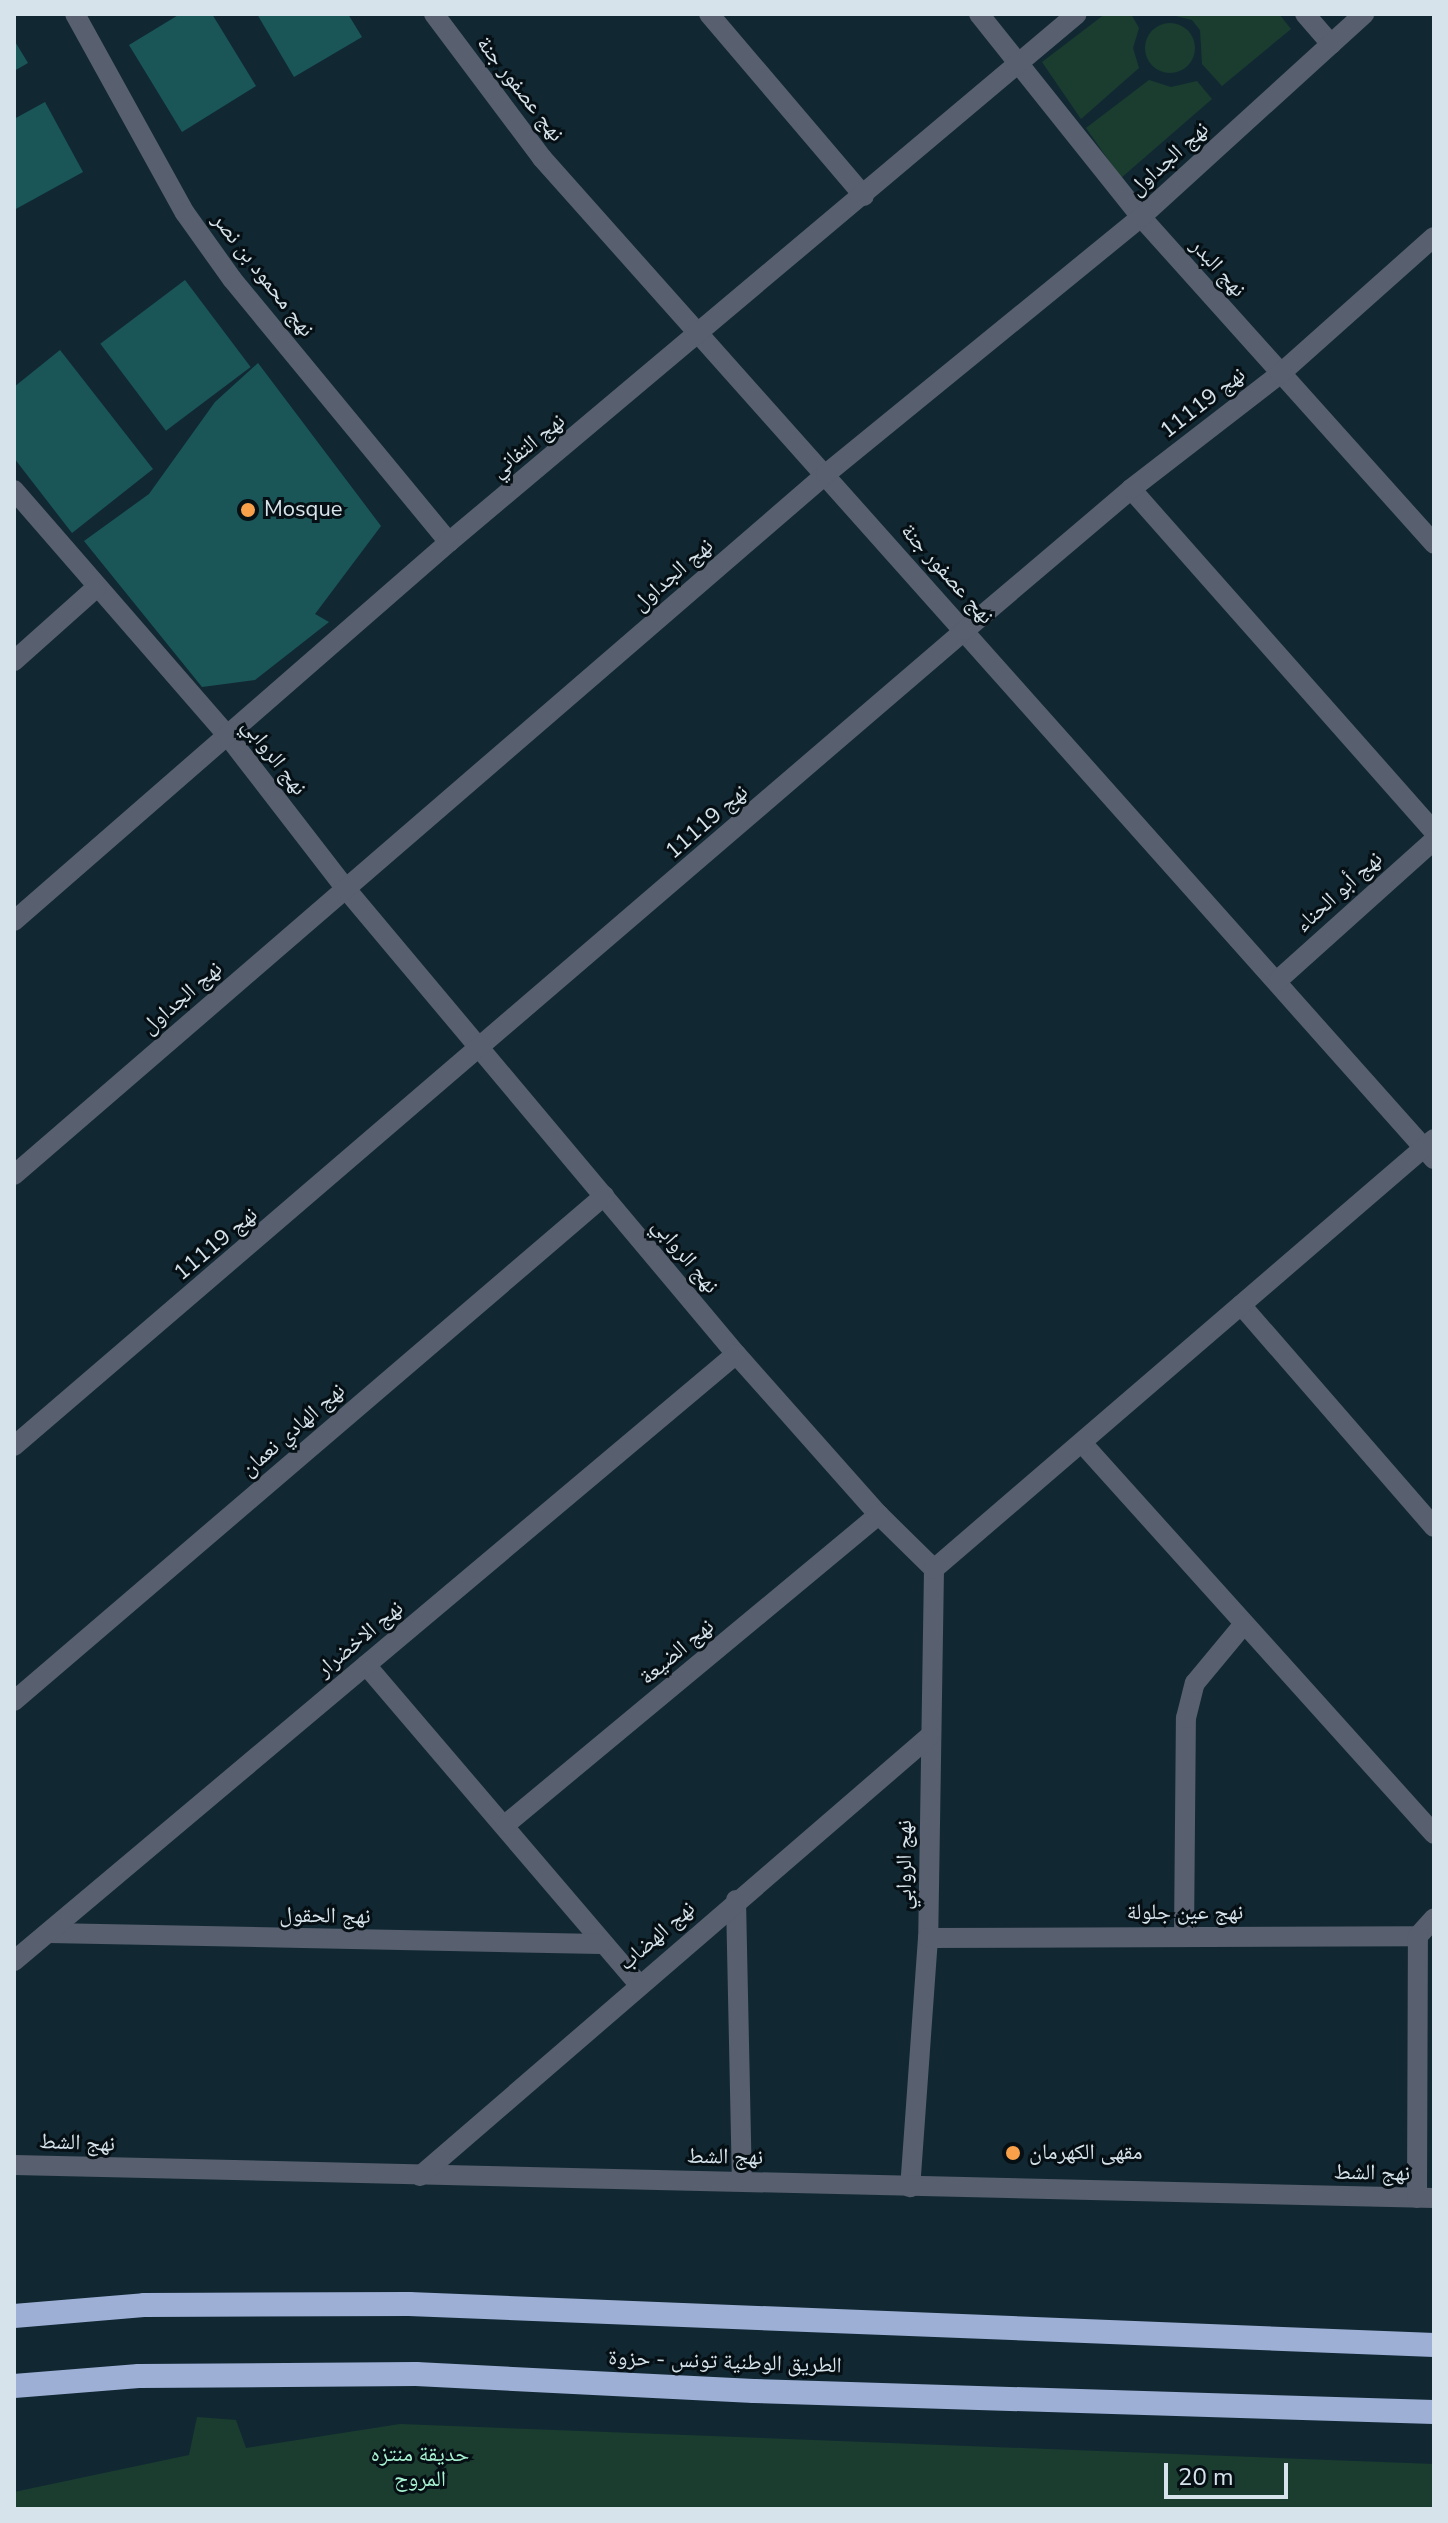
<!DOCTYPE html>
<html>
<head>
<meta charset="utf-8">
<style>
	body { margin:0 }
	#map { position:relative; width:1448px; height:2523px; overflow:hidden; background:#112833; font-family:"Nunito Sans","Noto Naskh Arabic",sans-serif }
	div>[style] { position:absolute }
	.green>* { inset:0; background:#1b3d2f }
	.round { border-radius:50% }
	.building>* { inset:0; background:#1a5658; transform-origin:0 0 }
	.minor>* { height:20px; margin:-10px; padding:0 10px; transform-origin:10px; border-radius:10px; background:#585f6e }
	.highway>* { height:24px; margin:-12px; padding:0 12px; transform-origin:12px; border-radius:12px; background:#9eafd6 }
	.dots>* { width:22px; height:22px; translate:-50% -50%; box-sizing:border-box; border:4px solid #060f14; border-radius:50% }
	span { translate:-50% -50%; white-space:nowrap; text-align:center; line-height:1.15; -webkit-text-stroke:6px #060f14; paint-order:stroke }
	.street-label { font-size:22px; color:#d6e3eb }
	.poi-label { font-size:22px; color:#d6e3eb }
	.left { translate:0 -50%; text-align:left }
	.park-label { font-size:22px; color:#a8f4d2 }
	.frame { position:absolute; inset:0; border:16px solid #d6e3eb; pointer-events:none }
	.scale { position:absolute; left:1164px; top:2463px; width:124px; height:36px; box-sizing:border-box; border:4px solid #d6e3eb; border-top:0; padding-left:10px; font-size:24px; line-height:28px; white-space:nowrap; color:#d6e3eb; -webkit-text-stroke:6px #060f14; paint-order:stroke }
</style>
</head>
<body>
<div id="map">
	<div class="green">
		<div style="clip-path:polygon(1105px 14px,1131px 14px,1139px 28px,1133px 48px,1139px 68px,1081px 119px,1042px 62px)"></div>
		<div style="clip-path:polygon(1168px 14px,1279px 14px,1291px 29px,1222px 86px,1202px 64px,1200px 30px,1192px 20px)"></div>
		<div class="round" style="left:1145px;top:23px;width:50px;height:50px"></div>
		<div style="clip-path:polygon(1149px 80px,1171px 87px,1197px 81px,1212px 99px,1121px 178px,1086px 128px)"></div>
		<div style="clip-path:polygon(197px 2417px,236px 2420px,246px 2448px,400px 2424px,1434px 2464px,1434px 2509px,14px 2509px,14px 2492px,189px 2455px)"></div>
	</div>
	<div class="building">
		<div style="clip-path:polygon(180px 14px,212px 14px,256px 86px,182px 132px,129px 45px)"></div>
		<div style="clip-path:polygon(257px 14px,348px 14px,362px 37px,294px 77px)"></div>
		<div style="clip-path:polygon(14px 40px,28px 63px,14px 71px)"></div>
		<div style="clip-path:polygon(45px 102px,83px 172px,14px 210px,14px 119px)"></div>
		<div style="left:185px;top:280px;width:109px;height:106px;rotate:53deg"></div>
		<div style="clip-path:polygon(60px 350px,153px 469px,72px 533px,14px 458px,14px 387px)"></div>
		<div style="clip-path:polygon(258px 363px,381px 526px,315px 614px,329px 622px,255px 680px,202px 687px,84px 541px,149px 494px,215px 402px)"></div>
	</div>
	<div class="minor">
		<div style="left:75px;top:14px;width:227px;rotate:61.1deg"></div>
		<div style="left:185px;top:213px;width:81px;rotate:54.5deg"></div>
		<div style="left:232px;top:279px;width:341px;rotate:50.5deg"></div>
		<div style="left:434px;top:14px;width:180px;rotate:53.1deg"></div>
		<div style="left:542px;top:158px;width:1341px;rotate:48.3deg"></div>
		<div style="left:709px;top:14px;width:239px;rotate:49.6deg"></div>
		<div style="left:979px;top:14px;width:260px;rotate:51.4deg"></div>
		<div style="left:1141px;top:217px;width:439px;rotate:48.1deg"></div>
		<div style="left:1305px;top:14px;width:40px;rotate:49deg"></div>
		<div style="left:1131px;top:489px;width:457px;rotate:48.5deg"></div>
		<div style="left:14px;top:490px;width:325px;rotate:49deg"></div>
		<div style="left:227px;top:735px;width:195px;rotate:52.3deg"></div>
		<div style="left:346px;top:889px;width:607px;rotate:50.01deg"></div>
		<div style="left:736px;top:1354px;width:215px;rotate:48.4deg"></div>
		<div style="left:879px;top:1515px;width:77px;rotate:44.5deg"></div>
		<div style="left:934px;top:1569px;width:369px;rotate:90.9deg"></div>
		<div style="left:928px;top:1938px;width:250px;rotate:94.1deg"></div>
		<div style="left:14px;top:661px;width:110px;rotate:-41.7deg"></div>
		<div style="left:14px;top:921px;width:577px;rotate:-41.06deg"></div>
		<div style="left:449px;top:542px;width:820px;rotate:-40.06deg"></div>
		<div style="left:1277px;top:981px;width:211px;rotate:-41.9deg"></div>
		<div style="left:14px;top:1175px;width:1073px;rotate:-40.8deg"></div>
		<div style="left:826px;top:474px;width:407px;rotate:-39.2deg"></div>
		<div style="left:1141px;top:217px;width:302px;rotate:-42.3deg"></div>
		<div style="left:1241px;top:1305px;width:294px;rotate:49deg"></div>
		<div style="left:1082px;top:1443px;width:526px;rotate:48deg"></div>
		<div style="left:14px;top:1446px;width:1253px;rotate:-40.63deg"></div>
		<div style="left:965px;top:630px;width:218px;rotate:-40.3deg"></div>
		<div style="left:1131px;top:489px;width:188px;rotate:-37.7deg"></div>
		<div style="left:1280px;top:374px;width:206px;rotate:-41.7deg"></div>
		<div style="left:934px;top:1569px;width:659px;rotate:-40.7deg"></div>
		<div style="left:366px;top:1665px;width:419px;rotate:49.5deg"></div>
		<div style="left:14px;top:1701px;width:777px;rotate:-40.56deg"></div>
		<div style="left:505px;top:1825px;width:486px;rotate:-39.7deg"></div>
		<div style="left:736px;top:1900px;width:281px;rotate:88.8deg"></div>
		<div style="left:49px;top:1933px;width:552px;rotate:1.14deg"></div>
		<div style="left:1184px;top:1937px;width:219px;rotate:-89.5deg"></div>
		<div style="left:1186px;top:1718px;width:36px;rotate:-76deg"></div>
		<div style="left:1195px;top:1683px;width:77px;rotate:-50.3deg"></div>
		<div style="left:928px;top:1938px;width:490px;rotate:-0.2deg"></div>
		<div style="left:1418px;top:1936px;width:24px;rotate:-48deg"></div>
		<div style="left:14px;top:1961px;width:943px;rotate:-40.05deg"></div>
		<div style="left:14px;top:2165px;width:1420px;rotate:1.33deg"></div>
		<div style="left:420px;top:2176px;width:674px;rotate:-40.79deg"></div>
		<div style="left:1417px;top:2198px;width:262px;rotate:-89.8deg"></div>
	</div>
	<div class="highway">
		<div style="left:14px;top:2316px;width:130px;rotate:-4.8deg"></div>
		<div style="left:144px;top:2305px;width:265px;rotate:-0.2deg"></div>
		<div style="left:409px;top:2304px;width:1026px;rotate:2.29deg"></div>
		<div style="left:14px;top:2386px;width:125px;rotate:-4.6deg"></div>
		<div style="left:139px;top:2376px;width:277px;rotate:-0.4deg"></div>
		<div style="left:416px;top:2374px;width:338px;rotate:2.9deg"></div>
		<div style="left:754px;top:2391px;width:680px;rotate:1.77deg"></div>
	</div>
	<div class="dots">
		<div style="left:248px;top:510px;background:#f8a14a"></div>
		<div style="left:1013px;top:2153px;background:#f8a14a"></div>
	</div>
	<div class="street-label">
		<span style="left:520px;top:89px;rotate:52deg">نهج عصفور جنة</span>
		<span style="left:1169px;top:159px;rotate:-42deg">نهج الجداول</span>
		<span style="left:1218px;top:268px;rotate:48deg">نهج البدر</span>
		<span style="left:263px;top:275px;rotate:52deg">نهج محمود بن نصر</span>
		<span style="left:1203px;top:403px;rotate:-38deg">نهج 11119</span>
		<span style="left:528px;top:446px;rotate:-39deg">نهج التفاني</span>
		<span style="left:947px;top:574px;rotate:48deg">نهج عصفور جنة</span>
		<span style="left:673px;top:575px;rotate:-41deg">نهج الجداول</span>
		<span style="left:274px;top:757px;rotate:52deg">نهج الروابي</span>
		<span style="left:707px;top:822px;rotate:-41deg">نهج 11119</span>
		<span style="left:1339px;top:892px;rotate:-42deg">نهج أبو الحناء</span>
		<span style="left:182px;top:998px;rotate:-41deg">نهج الجداول</span>
		<span style="left:216px;top:1244px;rotate:-40deg">نهج 11119</span>
		<span style="left:685px;top:1256px;rotate:50deg">نهج الروابي</span>
		<span style="left:293px;top:1430px;rotate:-41deg">نهج الهادي نعمان</span>
		<span style="left:360px;top:1639px;rotate:-40deg">نهج الاخضرار</span>
		<span style="left:677px;top:1652px;rotate:-40deg">نهج الضيعة</span>
		<span style="left:905px;top:1865px;rotate:-90deg">نهج الروابي</span>
		<span style="left:1185px;top:1913px">نهج عين جلولة</span>
		<span style="left:325px;top:1916px;rotate:1deg">نهج الحقول</span>
		<span style="left:657px;top:1936px;rotate:-41deg">نهج الهضاب</span>
		<span style="left:77px;top:2143px;rotate:2deg">نهج الشط</span>
		<span style="left:725px;top:2157px;rotate:1deg">نهج الشط</span>
		<span style="left:1372px;top:2173px;rotate:1deg">نهج الشط</span>
		<span style="left:725px;top:2362px;rotate:2deg">الطريق الوطنية تونس - حزوة</span>
	</div>
	<div class="poi-label">
		<span class="left" style="left:264px;top:510px">Mosque</span>
		<span class="left" style="left:1029px;top:2153px">مقهى الكهرمان</span>
	</div>
	<div class="park-label">
		<span style="left:420px;top:2467px">حديقة منتزه<br>المروج</span>
	</div>
	<div class="frame"></div>
	<div class="scale">20 m</div>
</div>
</body>
</html>
